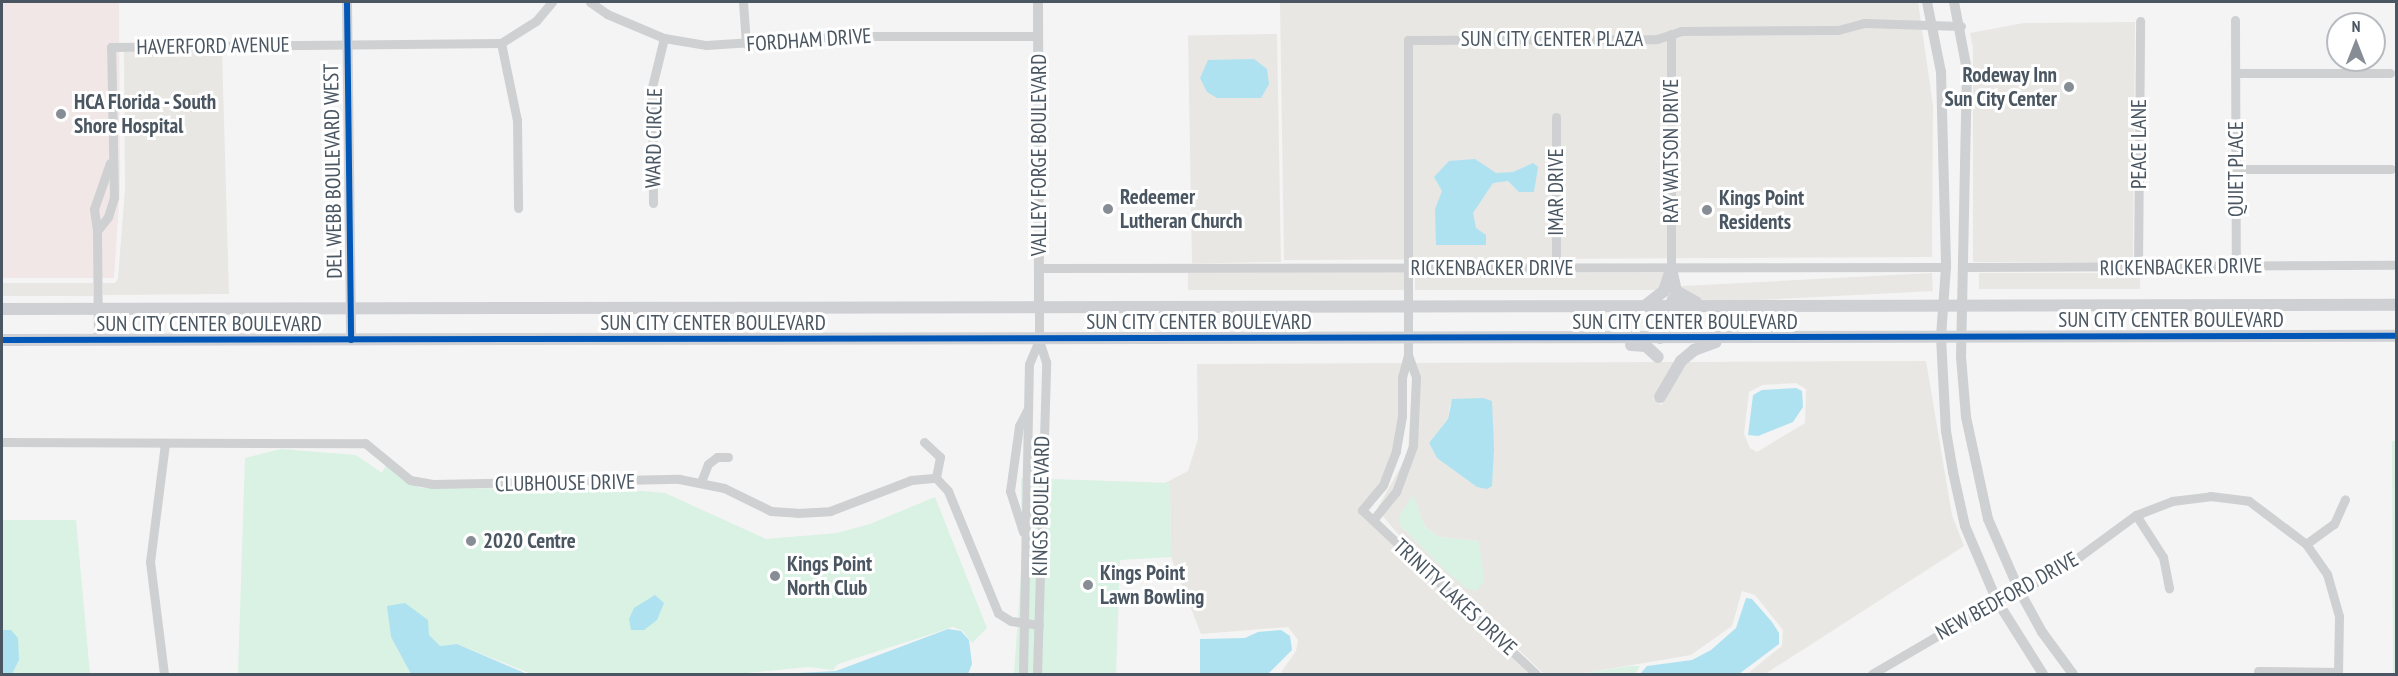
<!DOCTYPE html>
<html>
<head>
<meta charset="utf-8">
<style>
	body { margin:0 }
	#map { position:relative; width:2398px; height:676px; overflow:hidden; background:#f4f4f4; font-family:"PT Sans Narrow",sans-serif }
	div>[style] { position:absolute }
	.commercial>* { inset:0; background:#e8e7e3; transform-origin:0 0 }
	.medical>* { inset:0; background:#f1e7e6 }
	.green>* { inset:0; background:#d9f2e3 }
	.water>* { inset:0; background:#aee2f0 }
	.minor>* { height:9px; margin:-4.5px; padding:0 4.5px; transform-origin:4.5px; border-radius:4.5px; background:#ced0d2 }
	.tertiary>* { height:10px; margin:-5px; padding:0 5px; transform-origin:5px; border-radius:5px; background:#ced0d2 }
	.secondary>* { height:12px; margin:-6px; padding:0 6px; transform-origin:6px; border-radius:6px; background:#ced0d4 }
	.cycleway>* { height:6px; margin:-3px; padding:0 3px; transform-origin:3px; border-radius:3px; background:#0057b8 }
	.dots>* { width:16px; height:16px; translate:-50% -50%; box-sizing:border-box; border:3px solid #fff; border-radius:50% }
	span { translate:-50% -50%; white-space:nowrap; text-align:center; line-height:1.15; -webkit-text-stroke:6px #fff; paint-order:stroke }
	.street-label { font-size:21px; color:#4a5661 }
	.poi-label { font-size:21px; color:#4a5661; font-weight:700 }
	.right { translate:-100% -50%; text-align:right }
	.left { translate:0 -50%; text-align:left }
	.frame { position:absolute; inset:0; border:3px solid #4a5661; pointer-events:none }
	.north { position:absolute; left:2326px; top:12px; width:60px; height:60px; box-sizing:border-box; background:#fff; border:2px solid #b7bbc0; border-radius:50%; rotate:0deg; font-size:16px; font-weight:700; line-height:24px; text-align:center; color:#4a5661 }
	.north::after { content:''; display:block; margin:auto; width:21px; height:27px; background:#868d94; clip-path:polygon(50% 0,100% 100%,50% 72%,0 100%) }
</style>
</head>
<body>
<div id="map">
	<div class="commercial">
		<div style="clip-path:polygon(1280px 2px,1918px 2px,1933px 105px,1932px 257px,1284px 260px)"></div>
		<div style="clip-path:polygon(2135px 22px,2133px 262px,1973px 262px,1973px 48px,1970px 33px,2024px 23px)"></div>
		<div style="left:1277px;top:34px;width:228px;height:89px;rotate:89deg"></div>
		<div style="clip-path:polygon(222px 51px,229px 294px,103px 295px,103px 283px,115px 283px,118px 279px,125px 188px,124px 52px)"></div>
		<div style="left:1405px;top:273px;width:17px;height:217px;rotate:90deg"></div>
		<div style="left:1415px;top:273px;width:250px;height:17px"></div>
		<div style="left:1932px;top:273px;width:18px;height:255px;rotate:87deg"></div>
		<div style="left:1979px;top:273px;width:161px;height:16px"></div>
		<div style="left:2px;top:283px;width:91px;height:13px"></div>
		<div style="clip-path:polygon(evenodd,1926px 361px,1952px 515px,1964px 546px,1765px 674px,1747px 674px,1782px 646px,1783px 630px,1755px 595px,1742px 591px,1732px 626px,1691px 655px,1579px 674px,1544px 674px,1397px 533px,1377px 509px,1408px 454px,1413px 363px,1674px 362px,1653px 399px,1661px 405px,1687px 362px,1926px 361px,1796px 383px,1806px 389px,1805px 423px,1757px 452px,1750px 448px,1744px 434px,1749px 392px,1762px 385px,1796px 383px,1926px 361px,1450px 403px,1477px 487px,1437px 458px,1429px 443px,1448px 419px,1450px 403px,1926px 361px,1413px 496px,1425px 527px,1439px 537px,1479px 541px,1444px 569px,1400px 525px,1413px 496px)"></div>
		<div style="clip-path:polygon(1403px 363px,1398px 452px,1364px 509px,1390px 542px,1529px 674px,1280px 674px,1296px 651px,1298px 640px,1288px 627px,1201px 634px,1171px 557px,1170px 484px,1165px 483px,1188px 471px,1198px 439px,1197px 364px)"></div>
	</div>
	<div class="medical">
		<div style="clip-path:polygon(2px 2px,119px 2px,120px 188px,114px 278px,2px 278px)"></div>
	</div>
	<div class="green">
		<div style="clip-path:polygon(2392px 441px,2396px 441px,2396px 673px,2393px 673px)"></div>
		<div style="clip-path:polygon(281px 449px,356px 455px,382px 473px,386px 465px,403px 480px,421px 488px,620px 489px,665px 493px,766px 539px,837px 533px,870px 524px,935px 497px,987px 628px,972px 643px,963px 631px,953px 627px,838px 664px,833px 670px,809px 667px,736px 674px,532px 674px,457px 644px,440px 646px,388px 606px,391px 637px,411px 674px,238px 674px,245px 458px)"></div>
		<div style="clip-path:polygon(1021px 478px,1170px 483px,1171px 557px,1120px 560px,1116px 674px,1014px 674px,1022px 559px)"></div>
		<div style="clip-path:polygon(1413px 495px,1425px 527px,1439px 537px,1479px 541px,1484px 581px,1476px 591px,1466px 588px,1444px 569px,1400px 525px,1399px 516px)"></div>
		<div style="clip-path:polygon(2px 520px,76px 520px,90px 674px,2px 674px)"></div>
		<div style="clip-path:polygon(1630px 666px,1640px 666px,1635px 674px,1579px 674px)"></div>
	</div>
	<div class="water">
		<div style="clip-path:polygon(1254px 59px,1267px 69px,1269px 84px,1261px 98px,1217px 98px,1207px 92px,1200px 78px,1208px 60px)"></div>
		<div style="clip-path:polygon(1475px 159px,1496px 173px,1513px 172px,1533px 163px,1538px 167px,1534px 192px,1519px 192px,1508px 181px,1493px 183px,1473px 213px,1476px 228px,1486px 235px,1486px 245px,1436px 245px,1435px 209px,1442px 191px,1434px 177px,1449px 161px)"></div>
		<div style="clip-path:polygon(1796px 388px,1802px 391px,1803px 407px,1793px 422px,1758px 436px,1748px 435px,1753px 395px,1762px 390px)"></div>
		<div style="clip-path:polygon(1483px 398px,1492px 401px,1494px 449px,1492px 486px,1487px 489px,1477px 487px,1437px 458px,1429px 443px,1448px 419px,1452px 399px)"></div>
		<div style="clip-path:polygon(655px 595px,664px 603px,657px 620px,644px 630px,631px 630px,629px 619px,634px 608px)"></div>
		<div style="clip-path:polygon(1746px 598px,1752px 599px,1772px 622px,1779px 633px,1779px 644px,1739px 674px,1640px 674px,1647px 666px,1692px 660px,1711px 650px,1736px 628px)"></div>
		<div style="clip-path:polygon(405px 603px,428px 620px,429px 635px,440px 646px,457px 644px,527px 674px,411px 674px,391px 637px,387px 606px)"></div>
		<div style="clip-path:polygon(948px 629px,961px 631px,969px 640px,972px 664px,968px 674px,777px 674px,836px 671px)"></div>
		<div style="clip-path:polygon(2px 630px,11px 630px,18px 638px,19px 660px,12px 674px,2px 674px)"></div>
		<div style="clip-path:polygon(1281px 630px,1290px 636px,1292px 650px,1268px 674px,1200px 674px,1200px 639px,1245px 638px,1258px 632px)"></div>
	</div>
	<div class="minor">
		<div style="left:590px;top:2px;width:21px;rotate:35deg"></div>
		<div style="left:607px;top:14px;width:62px;rotate:22.8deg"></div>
		<div style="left:664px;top:38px;width:43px;rotate:9.5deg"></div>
		<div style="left:706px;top:45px;width:139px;rotate:-3.7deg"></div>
		<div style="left:845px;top:36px;width:193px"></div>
		<div style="left:743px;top:2px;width:42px;rotate:85.9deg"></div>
		<div style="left:2235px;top:20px;width:246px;rotate:89.8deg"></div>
		<div style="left:1671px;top:34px;width:234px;rotate:90deg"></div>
		<div style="left:501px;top:43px;width:79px;rotate:78.3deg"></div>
		<div style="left:517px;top:120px;width:88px;rotate:89.3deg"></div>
		<div style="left:2236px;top:73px;width:154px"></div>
		<div style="left:1556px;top:117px;width:151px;rotate:90deg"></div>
		<div style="left:110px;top:163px;width:49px;rotate:109.2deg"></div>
		<div style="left:94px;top:209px;width:22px;rotate:82deg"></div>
		<div style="left:97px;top:231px;width:18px;rotate:-52deg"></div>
		<div style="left:108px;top:217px;width:21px;rotate:-73deg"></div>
		<div style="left:114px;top:197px;width:150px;rotate:-91.1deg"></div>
		<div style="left:111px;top:47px;width:390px;rotate:-0.6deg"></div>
		<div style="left:501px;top:43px;width:41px;rotate:-32.2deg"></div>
		<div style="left:536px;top:21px;width:25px;rotate:-50deg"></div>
		<div style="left:2236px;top:169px;width:155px"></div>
		<div style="left:653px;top:203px;width:116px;rotate:-90.5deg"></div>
		<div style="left:652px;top:87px;width:50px;rotate:-76.2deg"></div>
		<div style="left:97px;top:231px;width:109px;rotate:89.5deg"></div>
		<div style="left:1966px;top:267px;width:430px;rotate:-0.3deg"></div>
		<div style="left:2138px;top:267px;width:246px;rotate:-89.5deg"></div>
		<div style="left:1039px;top:268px;width:907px;rotate:-0.06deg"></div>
		<div style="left:1408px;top:355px;width:315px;rotate:-90deg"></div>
		<div style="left:1408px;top:40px;width:249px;rotate:-0.2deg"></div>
		<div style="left:1657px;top:39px;width:25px;rotate:-18deg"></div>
		<div style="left:1681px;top:31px;width:157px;rotate:-0.4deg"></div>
		<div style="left:1838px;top:30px;width:27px;rotate:-15deg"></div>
		<div style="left:1864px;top:23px;width:97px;rotate:1.8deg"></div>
		<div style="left:2px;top:442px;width:363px;rotate:0.2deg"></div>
		<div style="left:365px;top:443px;width:58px;rotate:39.4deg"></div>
		<div style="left:410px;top:480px;width:23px;rotate:10deg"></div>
		<div style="left:433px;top:484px;width:246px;rotate:-1.2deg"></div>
		<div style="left:679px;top:479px;width:46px;rotate:11.3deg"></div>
		<div style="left:724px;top:488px;width:52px;rotate:26.1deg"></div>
		<div style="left:771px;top:511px;width:26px;rotate:4deg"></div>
		<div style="left:797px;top:513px;width:33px;rotate:-3deg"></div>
		<div style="left:830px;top:511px;width:87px;rotate:-20.9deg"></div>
		<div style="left:911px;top:480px;width:25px;rotate:-5deg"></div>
		<div style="left:936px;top:478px;width:18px;rotate:47deg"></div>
		<div style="left:948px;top:491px;width:132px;rotate:67.7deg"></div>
		<div style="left:998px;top:613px;width:15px;rotate:32deg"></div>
		<div style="left:1011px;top:621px;width:28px;rotate:8deg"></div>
		<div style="left:924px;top:442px;width:22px;rotate:43deg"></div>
		<div style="left:940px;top:457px;width:21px;rotate:101deg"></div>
		<div style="left:701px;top:482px;width:19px;rotate:-69deg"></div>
		<div style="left:708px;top:464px;width:11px;rotate:-38deg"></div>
		<div style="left:717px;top:457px;width:11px"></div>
		<div style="left:2136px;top:515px;width:50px;rotate:57.3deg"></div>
		<div style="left:2163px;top:557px;width:32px;rotate:79deg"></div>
		<div style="left:1373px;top:520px;width:36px;rotate:-51deg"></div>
		<div style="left:1396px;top:492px;width:49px;rotate:-69.7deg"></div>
		<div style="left:1413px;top:446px;width:69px;rotate:-87.5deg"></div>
		<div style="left:1416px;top:377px;width:23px;rotate:-110deg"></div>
		<div style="left:1408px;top:355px;width:23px;rotate:105deg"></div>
		<div style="left:1402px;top:377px;width:39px;rotate:90deg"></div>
		<div style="left:1402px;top:416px;width:36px;rotate:100deg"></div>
		<div style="left:1396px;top:451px;width:36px;rotate:111deg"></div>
		<div style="left:1383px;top:485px;width:33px;rotate:130deg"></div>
		<div style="left:1362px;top:510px;width:239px;rotate:43.3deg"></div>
		<div style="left:1023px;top:532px;width:43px;rotate:-107.6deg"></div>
		<div style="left:1010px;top:491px;width:66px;rotate:-82.1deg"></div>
		<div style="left:1019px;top:426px;width:18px;rotate:-63deg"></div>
		<div style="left:2306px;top:544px;width:34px;rotate:-36deg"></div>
		<div style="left:2334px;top:524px;width:27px;rotate:-66deg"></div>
		<div style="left:2258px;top:671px;width:80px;rotate:0.7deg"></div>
		<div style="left:164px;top:674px;width:113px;rotate:-97.1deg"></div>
		<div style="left:150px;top:562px;width:120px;rotate:-82.8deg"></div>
		<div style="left:1023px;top:674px;width:310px;rotate:-88.9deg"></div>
		<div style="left:1029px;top:364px;width:26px;rotate:-67deg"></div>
		<div style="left:1037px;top:674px;width:312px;rotate:-88.3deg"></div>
		<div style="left:1046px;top:362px;width:23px;rotate:-108deg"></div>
		<div style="left:1039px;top:340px;width:32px;rotate:-90deg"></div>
		<div style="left:1872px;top:674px;width:145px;rotate:-30.3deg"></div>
		<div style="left:1997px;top:601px;width:71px;rotate:-25.8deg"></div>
		<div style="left:2061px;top:570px;width:93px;rotate:-36.3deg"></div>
		<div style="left:2136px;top:515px;width:39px;rotate:-21deg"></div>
		<div style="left:2172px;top:501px;width:38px;rotate:-7deg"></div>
		<div style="left:2210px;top:496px;width:39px;rotate:7deg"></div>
		<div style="left:2249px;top:501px;width:71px;rotate:37deg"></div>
		<div style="left:2306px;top:544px;width:37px;rotate:55deg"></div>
		<div style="left:2327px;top:574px;width:44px;rotate:74.1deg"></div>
		<div style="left:2339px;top:616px;width:58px;rotate:91deg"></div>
	</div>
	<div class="tertiary">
		<div style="left:347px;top:2px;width:338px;rotate:89.3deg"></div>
		<div style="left:1038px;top:2px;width:306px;rotate:89.8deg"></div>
		<div style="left:1927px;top:2px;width:71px;rotate:78.7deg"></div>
		<div style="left:1941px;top:72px;width:195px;rotate:88.5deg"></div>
		<div style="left:1946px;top:267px;width:70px;rotate:94.1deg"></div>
		<div style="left:1941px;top:337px;width:94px;rotate:87deg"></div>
		<div style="left:1946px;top:431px;width:42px;rotate:80.3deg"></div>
		<div style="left:1953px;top:472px;width:55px;rotate:77.5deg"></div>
		<div style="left:1965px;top:526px;width:82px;rotate:66.9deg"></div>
		<div style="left:1997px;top:601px;width:86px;rotate:57.8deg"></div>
		<div style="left:1954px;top:2px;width:69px;rotate:79.2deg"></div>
		<div style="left:1967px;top:70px;width:287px;rotate:91.2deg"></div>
		<div style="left:1961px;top:357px;width:60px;rotate:85.2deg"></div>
		<div style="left:1966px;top:417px;width:104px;rotate:77.8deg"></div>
		<div style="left:1988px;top:519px;width:77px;rotate:66.4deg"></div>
		<div style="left:2019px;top:590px;width:48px;rotate:61.3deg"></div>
		<div style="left:2042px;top:632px;width:52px;rotate:53.6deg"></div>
	</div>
	<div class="secondary">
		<div style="left:1671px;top:268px;width:24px;rotate:78deg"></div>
		<div style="left:1676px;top:291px;width:23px;rotate:29deg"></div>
		<div style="left:1646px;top:305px;width:23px;rotate:-38deg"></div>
		<div style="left:1664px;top:291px;width:19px;rotate:-72deg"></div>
		<div style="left:2px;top:309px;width:2394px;rotate:-0.1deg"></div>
		<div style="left:1660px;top:338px;width:41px;rotate:-71.6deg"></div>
		<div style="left:2px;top:340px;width:2394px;rotate:-0.1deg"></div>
		<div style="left:1631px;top:345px;width:15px;rotate:4deg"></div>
		<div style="left:1646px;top:346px;width:16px;rotate:43deg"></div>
		<div style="left:1660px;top:397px;width:42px;rotate:-59.7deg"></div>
		<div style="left:1681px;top:361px;width:17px;rotate:-40deg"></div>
		<div style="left:1694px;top:350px;width:23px;rotate:-20deg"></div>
	</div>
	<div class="cycleway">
		<div style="left:347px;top:2px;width:338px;rotate:89.3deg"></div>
		<div style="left:2px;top:340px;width:2394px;rotate:-0.1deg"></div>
	</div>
	<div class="dots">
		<div style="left:2069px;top:87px;background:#868d94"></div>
		<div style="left:61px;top:114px;background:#868d94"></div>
		<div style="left:1108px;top:209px;background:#868d94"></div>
		<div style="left:1707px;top:210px;background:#868d94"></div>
		<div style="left:471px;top:541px;background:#868d94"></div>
		<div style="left:775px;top:576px;background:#868d94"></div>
		<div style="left:1088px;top:585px;background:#868d94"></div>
	</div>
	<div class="street-label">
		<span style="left:1552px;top:39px">SUN CITY CENTER PLAZA</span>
		<span style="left:809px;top:40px;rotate:-4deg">FORDHAM DRIVE</span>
		<span style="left:213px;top:46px;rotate:-1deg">HAVERFORD AVENUE</span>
		<span style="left:654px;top:138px;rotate:-89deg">WARD CIRCLE</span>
		<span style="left:2139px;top:144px;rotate:-90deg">PEACE LANE</span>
		<span style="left:1671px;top:151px;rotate:-90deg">RAY WATSON DRIVE</span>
		<span style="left:1039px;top:155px;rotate:-90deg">VALLEY FORGE BOULEVARD</span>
		<span style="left:2236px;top:169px;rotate:-90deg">QUIET PLACE</span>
		<span style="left:333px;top:171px;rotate:-91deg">DEL WEBB BOULEVARD WEST</span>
		<span style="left:1556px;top:192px;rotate:-90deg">IMAR DRIVE</span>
		<span style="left:2181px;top:267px;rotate:-1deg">RICKENBACKER DRIVE</span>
		<span style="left:1492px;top:268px">RICKENBACKER DRIVE</span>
		<span style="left:2171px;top:320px">SUN CITY CENTER BOULEVARD</span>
		<span style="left:1199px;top:322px">SUN CITY CENTER BOULEVARD</span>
		<span style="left:1685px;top:322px">SUN CITY CENTER BOULEVARD</span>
		<span style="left:713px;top:323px">SUN CITY CENTER BOULEVARD</span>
		<span style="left:209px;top:324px">SUN CITY CENTER BOULEVARD</span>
		<span style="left:565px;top:483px;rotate:-1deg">CLUBHOUSE DRIVE</span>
		<span style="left:1041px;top:506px;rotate:-89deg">KINGS BOULEVARD</span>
		<span style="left:2007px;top:596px;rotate:-29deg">NEW BEDFORD DRIVE</span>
		<span style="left:1455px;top:597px;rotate:43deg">TRINITY LAKES DRIVE</span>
	</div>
	<div class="poi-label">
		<span class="right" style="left:2057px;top:87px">Rodeway Inn<br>Sun City Center</span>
		<span class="left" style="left:74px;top:114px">HCA Florida - South<br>Shore Hospital</span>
		<span class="left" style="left:1120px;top:209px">Redeemer<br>Lutheran Church</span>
		<span class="left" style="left:1719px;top:210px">Kings Point<br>Residents</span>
		<span class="left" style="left:483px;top:541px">2020 Centre</span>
		<span class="left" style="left:787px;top:576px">Kings Point<br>North Club</span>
		<span class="left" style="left:1100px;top:585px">Kings Point<br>Lawn Bowling</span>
	</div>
	<div class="frame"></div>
	<div class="north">N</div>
</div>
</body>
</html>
